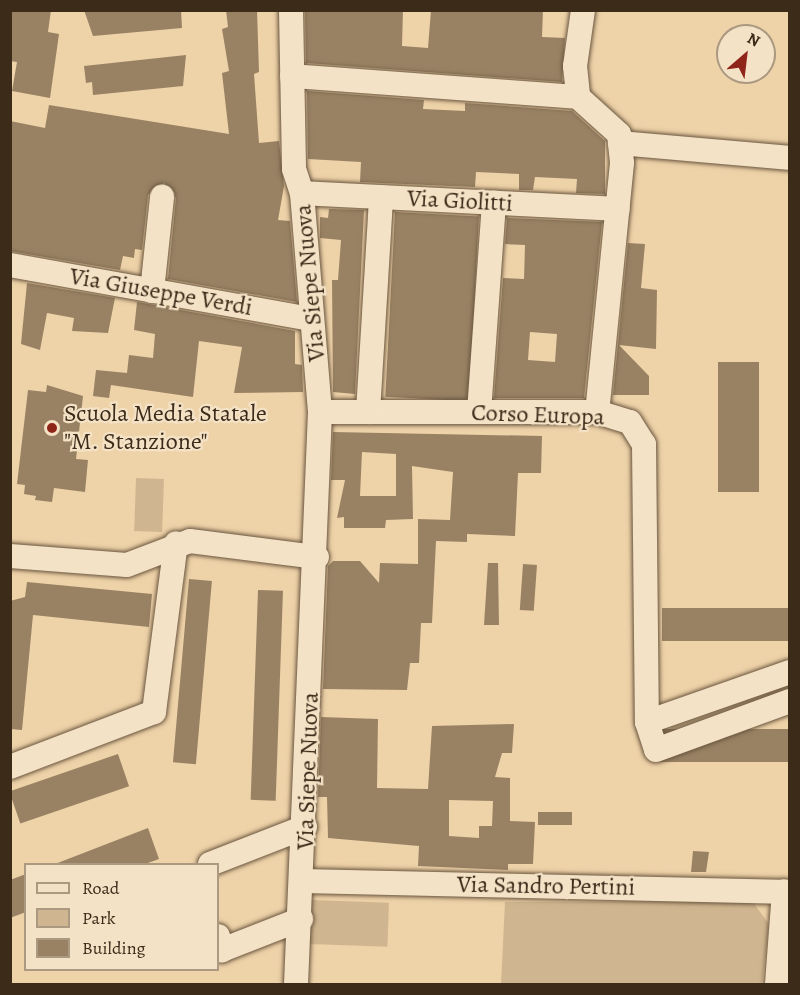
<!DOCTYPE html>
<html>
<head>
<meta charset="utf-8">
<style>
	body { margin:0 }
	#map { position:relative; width:800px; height:995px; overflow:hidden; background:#eed2a8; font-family:Alegreya,serif }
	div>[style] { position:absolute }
	.green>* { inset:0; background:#d0b690; transform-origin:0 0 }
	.building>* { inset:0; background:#998264; transform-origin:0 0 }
	.roads { filter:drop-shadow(0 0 2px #69553e) drop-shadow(0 0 2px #69553e) }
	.minor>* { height:24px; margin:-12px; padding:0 12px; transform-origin:12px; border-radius:12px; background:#f4e2c6 }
	.dots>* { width:16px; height:16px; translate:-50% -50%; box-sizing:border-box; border:3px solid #f4e2c6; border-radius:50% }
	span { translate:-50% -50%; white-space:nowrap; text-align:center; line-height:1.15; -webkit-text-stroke:4.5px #f4e2c6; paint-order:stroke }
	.street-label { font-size:24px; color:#3d2b1a }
	.poi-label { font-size:24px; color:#3d2b1a }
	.left { translate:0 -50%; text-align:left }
	.frame { position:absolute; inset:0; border:12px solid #3d2b1a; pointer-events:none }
	.legend { position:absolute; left:24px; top:863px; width:195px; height:108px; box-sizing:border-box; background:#f4e2c6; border:2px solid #ab9981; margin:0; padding:8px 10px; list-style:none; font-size:18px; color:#3d2b1a }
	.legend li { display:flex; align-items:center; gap:12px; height:30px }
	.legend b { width:30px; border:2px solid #ab9981 }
	.north { position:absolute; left:716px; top:24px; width:60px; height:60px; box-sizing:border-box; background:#f4e2c6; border:2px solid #ab9981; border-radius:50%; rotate:28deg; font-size:16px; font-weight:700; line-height:24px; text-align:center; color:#3d2b1a }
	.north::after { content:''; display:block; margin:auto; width:21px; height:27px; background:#8f2418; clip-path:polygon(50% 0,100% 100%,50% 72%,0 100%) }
</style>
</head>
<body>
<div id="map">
	<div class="green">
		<div style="left:136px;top:478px;width:28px;height:53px;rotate:2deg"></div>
		<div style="left:311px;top:900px;width:78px;height:44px;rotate:2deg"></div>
		<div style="clip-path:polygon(752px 901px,769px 924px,762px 984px,501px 984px,505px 902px)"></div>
	</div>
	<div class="building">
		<div style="clip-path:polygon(10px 10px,51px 10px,48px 32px,59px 34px,50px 98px,12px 91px,17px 62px,10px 61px)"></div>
		<div style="clip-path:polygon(84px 10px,181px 10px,182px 28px,93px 36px)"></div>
		<div style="clip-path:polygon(226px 10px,257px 10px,259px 72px,254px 74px,259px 143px,279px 141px,284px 186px,278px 220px,290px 221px,297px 302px,168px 279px,176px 198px,164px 183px,148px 195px,142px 250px,135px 249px,134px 258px,123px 256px,120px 270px,10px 251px,10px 121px,45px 128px,49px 105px,229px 134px,222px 73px,229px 71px,222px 29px,228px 27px)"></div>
		<div style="clip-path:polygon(305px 10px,403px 10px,402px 46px,428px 48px,431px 10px,543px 10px,542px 37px,565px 38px,562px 82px,306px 63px)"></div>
		<div style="clip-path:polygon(186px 55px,183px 86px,93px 95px,92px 82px,86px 83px,84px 66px)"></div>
		<div style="clip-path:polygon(307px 91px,424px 100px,423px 109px,465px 111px,465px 103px,572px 111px,605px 141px,605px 194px,576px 193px,577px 179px,535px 177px,533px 190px,519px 190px,519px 174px,476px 172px,475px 187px,360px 182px,361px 162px,308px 159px)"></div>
		<div style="clip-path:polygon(329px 209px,364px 210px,355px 394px,333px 392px,332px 280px,338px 280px,341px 240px,320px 238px,320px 217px,328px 218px)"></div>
		<div style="left:395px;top:212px;width:84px;height:185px;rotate:3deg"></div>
		<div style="clip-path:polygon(evenodd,507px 218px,602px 222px,584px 398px,494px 398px,503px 278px,524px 279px,525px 245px,505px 244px,507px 218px,530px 332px,557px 334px,555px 362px,528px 360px,530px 332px)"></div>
		<div style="clip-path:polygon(628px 243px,645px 244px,641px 288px,657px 290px,656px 349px,619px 345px,649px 376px,649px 395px,613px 395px)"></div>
		<div style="clip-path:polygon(27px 283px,115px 298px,108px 333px,72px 331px,74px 318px,47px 313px,40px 350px,21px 344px)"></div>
		<div style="clip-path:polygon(137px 302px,295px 331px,295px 364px,302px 365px,303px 392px,234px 393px,242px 347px,199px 341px,193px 397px,111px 385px,109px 398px,93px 396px,96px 370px,127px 373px,129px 355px,153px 358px,155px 334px,134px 330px)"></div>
		<div style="left:759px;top:362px;width:130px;height:41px;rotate:90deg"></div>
		<div style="clip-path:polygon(47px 385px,83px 396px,76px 459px,88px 460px,85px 492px,54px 488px,52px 502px,35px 500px,36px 496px,24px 494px,25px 485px,17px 484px,28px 390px,46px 392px)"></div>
		<div style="clip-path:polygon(evenodd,333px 432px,542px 436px,541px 473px,518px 473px,515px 536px,467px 534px,467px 542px,436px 541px,432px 623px,421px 623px,419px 663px,410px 663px,407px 690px,323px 689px,328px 566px,333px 561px,360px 561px,379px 583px,380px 563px,418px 564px,418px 519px,450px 520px,453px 472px,412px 466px,413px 519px,386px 520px,385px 528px,344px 528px,344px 517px,337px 518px,345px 480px,331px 480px,333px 432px,362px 452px,396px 454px,396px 496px,360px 496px,362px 452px)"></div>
		<div style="clip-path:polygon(488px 563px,498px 563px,499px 625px,484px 625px)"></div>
		<div style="left:523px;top:564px;width:14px;height:46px;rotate:4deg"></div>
		<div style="left:189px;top:579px;width:23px;height:184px;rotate:5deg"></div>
		<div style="clip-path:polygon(27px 582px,152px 594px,149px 627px,33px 615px,22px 730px,10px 729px,10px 601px,25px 597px)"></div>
		<div style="left:258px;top:590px;width:25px;height:210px;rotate:2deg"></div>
		<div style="left:789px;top:608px;width:33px;height:127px;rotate:90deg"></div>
		<div style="clip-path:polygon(evenodd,321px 717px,378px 719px,377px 788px,428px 789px,432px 726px,514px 724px,512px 753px,502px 753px,495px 777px,510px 778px,510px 821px,535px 822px,533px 864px,508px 864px,508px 870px,418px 866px,419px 846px,328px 838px,327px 797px,318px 797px,321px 717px,449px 800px,493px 801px,492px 826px,479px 826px,479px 838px,449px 836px,449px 800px)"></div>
		<div style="left:789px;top:729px;width:33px;height:134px;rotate:90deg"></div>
		<div style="left:118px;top:754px;width:34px;height:115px;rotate:71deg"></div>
		<div style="left:538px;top:812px;width:34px;height:13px"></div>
		<div style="clip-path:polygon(148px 828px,159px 859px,145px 864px,55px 864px)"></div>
		<div style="clip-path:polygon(693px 851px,709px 852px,706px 872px,691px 872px)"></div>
		<div style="clip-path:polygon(26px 874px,26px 912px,10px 918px,10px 880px)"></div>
	</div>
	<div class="roads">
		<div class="minor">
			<div style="left:291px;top:10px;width:159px;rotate:88.9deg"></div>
			<div style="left:294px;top:169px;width:25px;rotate:72deg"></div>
			<div style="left:302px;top:193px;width:220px;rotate:85.3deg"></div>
			<div style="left:320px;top:412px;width:573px;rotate:92.4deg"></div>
			<div style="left:583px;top:10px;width:57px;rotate:98.1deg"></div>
			<div style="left:575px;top:66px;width:31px;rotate:84deg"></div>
			<div style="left:578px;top:97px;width:55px;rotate:42.1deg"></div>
			<div style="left:619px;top:134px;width:29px;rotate:84deg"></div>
			<div style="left:622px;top:163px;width:250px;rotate:95.7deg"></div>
			<div style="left:292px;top:76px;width:287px;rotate:4.2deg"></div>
			<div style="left:620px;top:143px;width:171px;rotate:5deg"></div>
			<div style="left:302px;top:193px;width:316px;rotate:2.9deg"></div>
			<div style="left:10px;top:265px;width:306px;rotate:10.2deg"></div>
			<div style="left:152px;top:291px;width:95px;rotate:-83.9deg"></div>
			<div style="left:320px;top:412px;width:277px"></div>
			<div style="left:597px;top:412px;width:34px;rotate:17deg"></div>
			<div style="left:630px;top:422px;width:26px;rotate:58deg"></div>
			<div style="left:644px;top:444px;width:278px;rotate:89.4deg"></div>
			<div style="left:647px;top:722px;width:29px;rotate:72deg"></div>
			<div style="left:656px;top:750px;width:143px;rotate:-20.1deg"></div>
			<div style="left:368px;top:412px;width:215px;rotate:-86.5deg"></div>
			<div style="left:479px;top:412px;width:210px;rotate:-85.9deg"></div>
			<div style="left:10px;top:556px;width:117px;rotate:4.4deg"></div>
			<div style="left:127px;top:565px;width:67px;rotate:-20.9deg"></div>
			<div style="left:190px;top:541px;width:128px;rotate:7.2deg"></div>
			<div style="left:647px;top:722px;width:151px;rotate:-19.3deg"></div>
			<div style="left:10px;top:767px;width:154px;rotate:-20.9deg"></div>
			<div style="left:154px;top:712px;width:170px;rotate:-82.6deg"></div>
			<div style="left:210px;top:864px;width:102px;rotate:-21.3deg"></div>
			<div style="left:303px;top:881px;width:487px;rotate:1.3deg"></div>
			<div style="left:218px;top:936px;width:15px;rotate:74deg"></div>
			<div style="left:222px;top:950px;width:85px;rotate:-21.4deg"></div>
			<div style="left:777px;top:984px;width:93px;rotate:-85.7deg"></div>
		</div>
	</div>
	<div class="dots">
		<div style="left:52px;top:428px;background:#8f2418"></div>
	</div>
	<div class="street-label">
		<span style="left:460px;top:201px;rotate:3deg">Via Giolitti</span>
		<span style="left:310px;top:283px;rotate:-95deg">Via Siepe Nuova</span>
		<span style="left:161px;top:292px;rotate:10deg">Via Giuseppe Verdi</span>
		<span style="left:538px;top:415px;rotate:2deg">Corso Europa</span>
		<span style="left:308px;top:771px;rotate:-88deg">Via Siepe Nuova</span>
		<span style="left:546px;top:886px;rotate:1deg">Via Sandro Pertini</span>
	</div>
	<div class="poi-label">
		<span class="left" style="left:64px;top:428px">Scuola Media Statale<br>"M. Stanzione"</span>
	</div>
	<div class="frame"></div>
	<ul class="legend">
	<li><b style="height:8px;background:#f4e2c6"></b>Road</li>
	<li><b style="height:16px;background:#d0b690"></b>Park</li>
	<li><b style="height:16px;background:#998264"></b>Building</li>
	</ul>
	<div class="north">N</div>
</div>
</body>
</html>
